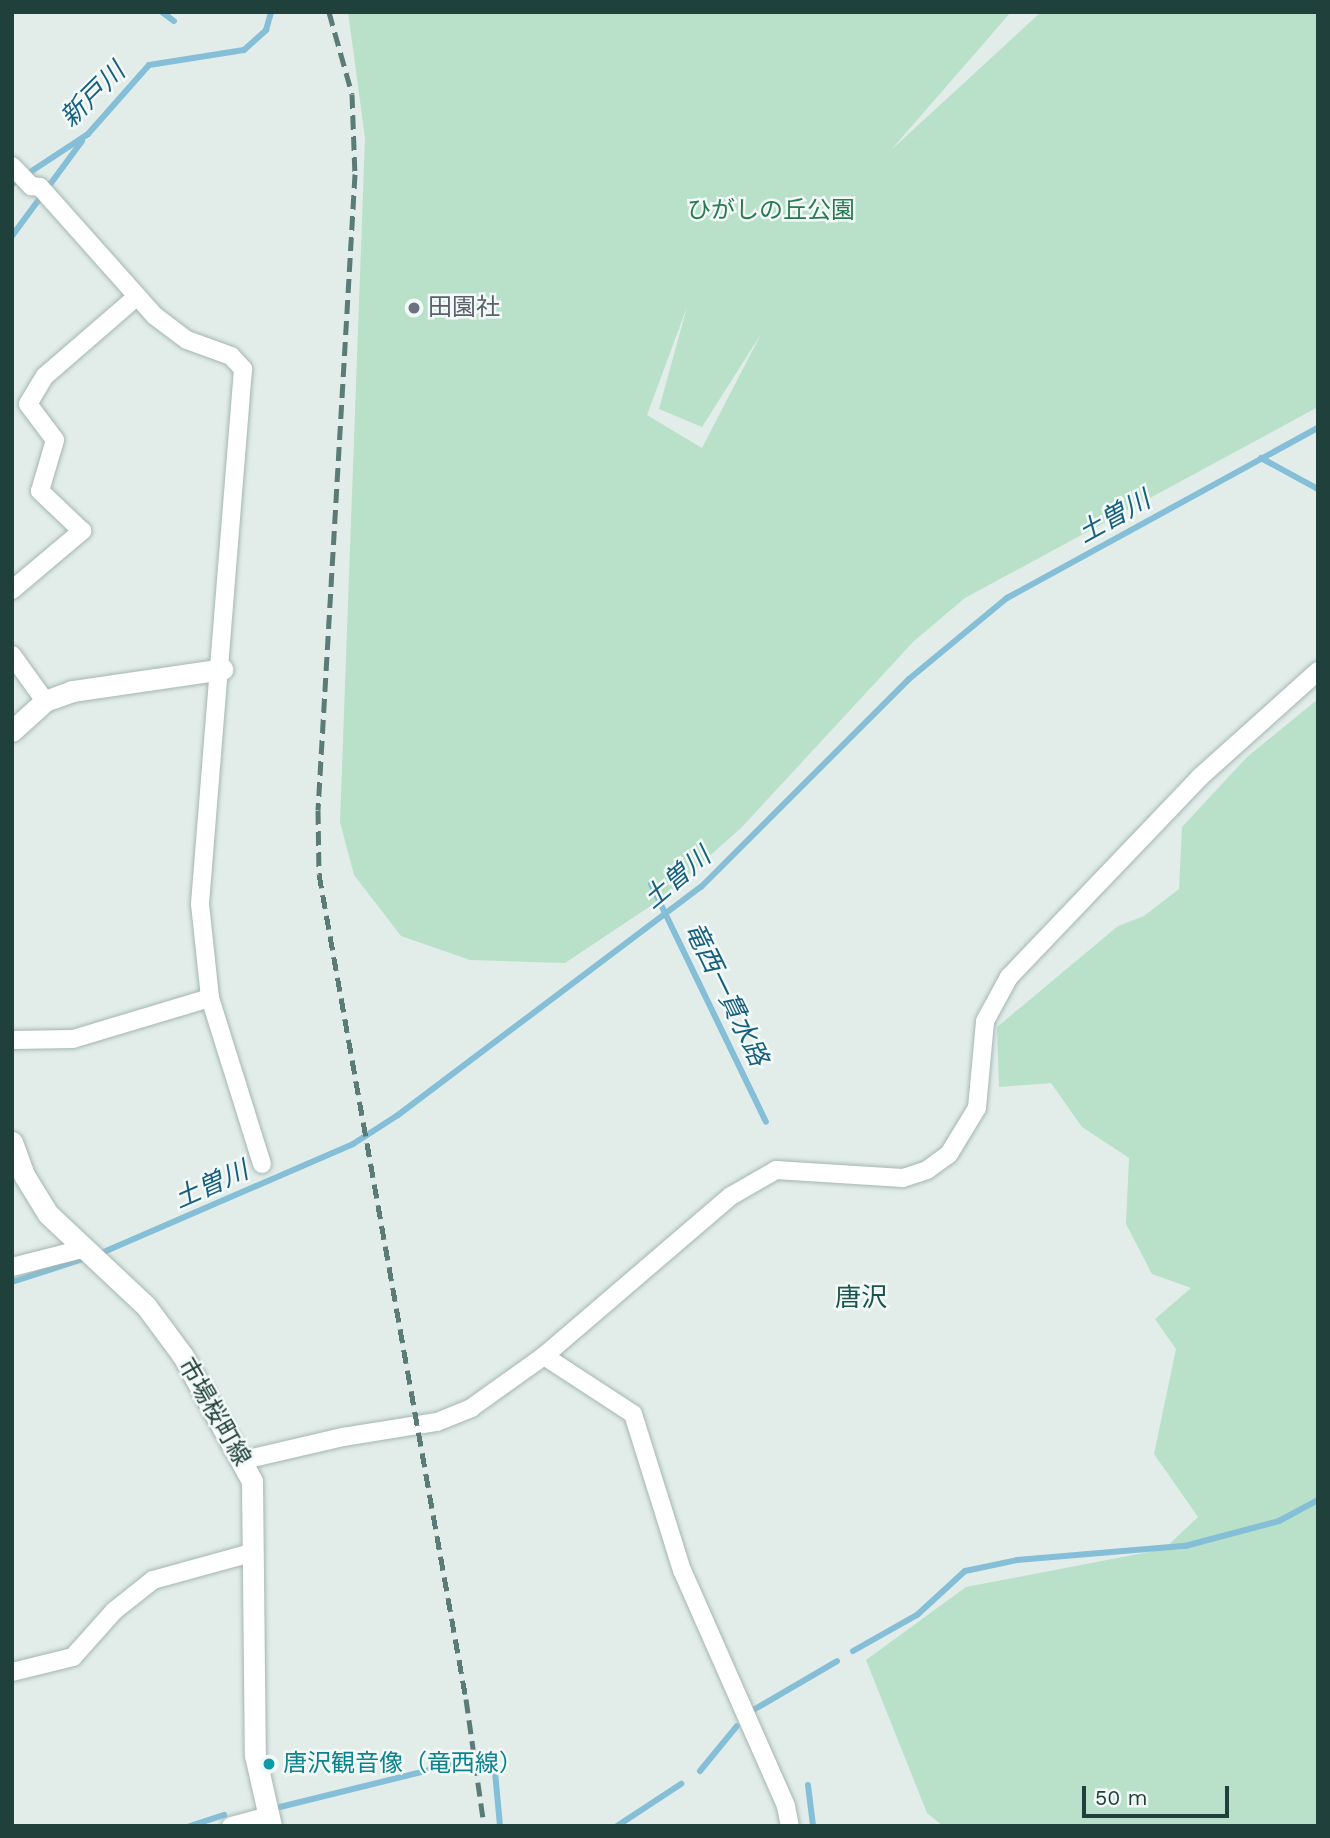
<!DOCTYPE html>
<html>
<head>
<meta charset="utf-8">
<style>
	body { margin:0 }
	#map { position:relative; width:1330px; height:1838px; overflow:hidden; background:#e2edea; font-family:"Work Sans","Noto Sans JP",sans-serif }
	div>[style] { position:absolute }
	.green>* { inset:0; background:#b9e0c9 }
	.stream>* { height:6px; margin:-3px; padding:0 3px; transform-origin:3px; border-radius:3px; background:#85bed7 }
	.roads { filter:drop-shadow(0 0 2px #a4b6b2) drop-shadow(0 0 2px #a4b6b2) }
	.minor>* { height:18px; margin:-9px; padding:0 9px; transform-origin:9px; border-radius:9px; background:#fff }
	.tertiary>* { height:21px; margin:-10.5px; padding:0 10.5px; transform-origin:10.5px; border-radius:10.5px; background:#fff }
	.secondary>* { height:21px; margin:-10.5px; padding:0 10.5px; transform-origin:10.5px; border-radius:10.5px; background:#fff }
	.rail>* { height:5px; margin-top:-2.5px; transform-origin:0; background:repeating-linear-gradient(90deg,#5b7b77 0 14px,transparent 0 21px) }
	.dots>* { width:19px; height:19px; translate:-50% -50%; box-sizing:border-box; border:4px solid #f3f9f7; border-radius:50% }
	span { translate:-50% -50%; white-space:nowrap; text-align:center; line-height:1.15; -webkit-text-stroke:5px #f3f9f7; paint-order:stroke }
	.park-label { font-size:24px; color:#277a53 }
	.worship-label { font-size:24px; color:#5b616d }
	.left { translate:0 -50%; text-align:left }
	.street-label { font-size:24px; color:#20403c }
	.culture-label { font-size:24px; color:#0d838f }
	.water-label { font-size:26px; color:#155f81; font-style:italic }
	.neighbourhood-label { font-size:26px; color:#1a544e }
	.frame { position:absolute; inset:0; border:14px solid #20403c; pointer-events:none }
	.scale { position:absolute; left:1082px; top:1786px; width:147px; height:32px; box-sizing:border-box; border:4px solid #20403c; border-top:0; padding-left:9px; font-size:21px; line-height:24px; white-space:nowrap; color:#20403c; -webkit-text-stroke:5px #f3f9f7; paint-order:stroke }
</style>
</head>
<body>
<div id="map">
	<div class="green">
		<div style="clip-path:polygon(evenodd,348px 12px,1011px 12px,891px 150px,1041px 12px,1318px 12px,1318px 407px,965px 598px,914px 641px,741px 828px,661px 899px,565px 963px,470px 960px,401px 936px,354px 875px,340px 822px,365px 138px,348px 12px,687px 307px,659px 409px,702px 427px,761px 334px,702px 448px,647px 415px,687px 307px)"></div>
		<div style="clip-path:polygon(1318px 699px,1318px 1826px,943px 1826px,927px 1813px,866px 1660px,966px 1587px,1164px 1549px,1198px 1517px,1154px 1454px,1176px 1349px,1155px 1319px,1191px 1288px,1152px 1274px,1126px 1224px,1129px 1158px,1082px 1127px,1051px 1083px,999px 1087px,997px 1027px,1118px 926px,1144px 916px,1179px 889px,1182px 827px,1247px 757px)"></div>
	</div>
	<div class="stream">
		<div style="left:162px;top:12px;width:15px;rotate:37deg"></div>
		<div style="left:12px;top:184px;width:91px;rotate:-33.3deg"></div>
		<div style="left:88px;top:134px;width:92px;rotate:-48.5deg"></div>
		<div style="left:149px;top:65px;width:96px;rotate:-9deg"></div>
		<div style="left:244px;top:50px;width:30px;rotate:-42deg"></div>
		<div style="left:266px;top:30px;width:19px;rotate:-74deg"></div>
		<div style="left:12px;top:236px;width:118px;rotate:-53.6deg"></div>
		<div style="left:1261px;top:458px;width:65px;rotate:28.5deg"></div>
		<div style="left:651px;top:884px;width:264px;rotate:64.2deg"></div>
		<div style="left:99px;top:1254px;width:277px;rotate:-23.4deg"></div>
		<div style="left:353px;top:1144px;width:54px;rotate:-32.8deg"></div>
		<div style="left:398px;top:1115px;width:379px;rotate:-37deg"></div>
		<div style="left:701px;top:887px;width:294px;rotate:-45deg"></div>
		<div style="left:909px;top:679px;width:127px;rotate:-39.6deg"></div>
		<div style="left:1007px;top:598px;width:354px;rotate:-28.7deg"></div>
		<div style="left:12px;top:1282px;width:81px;rotate:-18deg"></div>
		<div style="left:853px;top:1651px;width:73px;rotate:-29.4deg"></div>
		<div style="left:917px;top:1615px;width:65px;rotate:-42.5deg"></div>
		<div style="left:965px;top:1571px;width:53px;rotate:-11.9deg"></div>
		<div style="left:1017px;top:1560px;width:169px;rotate:-4.8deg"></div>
		<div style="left:1185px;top:1546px;width:97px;rotate:-14.9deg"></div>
		<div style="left:1279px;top:1521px;width:44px;rotate:-28.3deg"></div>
		<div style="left:755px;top:1709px;width:95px;rotate:-30.3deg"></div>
		<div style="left:485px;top:1756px;width:10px;rotate:29deg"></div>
		<div style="left:494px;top:1761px;width:65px;rotate:84.7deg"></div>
		<div style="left:700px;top:1771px;width:58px;rotate:-50.6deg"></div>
		<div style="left:808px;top:1785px;width:41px;rotate:83deg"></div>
		<div style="left:280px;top:1807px;width:187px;rotate:-13.9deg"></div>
		<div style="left:190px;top:1826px;width:36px;rotate:-18deg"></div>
		<div style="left:617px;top:1826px;width:77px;rotate:-33.3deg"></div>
	</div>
	<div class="roads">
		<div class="minor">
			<div style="left:12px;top:166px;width:28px;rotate:46deg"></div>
			<div style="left:31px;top:186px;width:9px;rotate:6deg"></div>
			<div style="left:40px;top:187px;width:173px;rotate:48.3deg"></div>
			<div style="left:155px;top:316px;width:40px;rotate:37deg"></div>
			<div style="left:187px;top:340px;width:47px;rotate:20deg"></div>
			<div style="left:231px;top:356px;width:18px;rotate:47deg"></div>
			<div style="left:243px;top:369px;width:537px;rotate:94.6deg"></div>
			<div style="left:200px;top:904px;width:95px;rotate:83.9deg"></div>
			<div style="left:210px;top:998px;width:174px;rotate:72.6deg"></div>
			<div style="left:12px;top:590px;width:92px;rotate:-40.1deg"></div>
			<div style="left:82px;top:531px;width:58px;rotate:-136.4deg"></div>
			<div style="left:40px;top:491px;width:53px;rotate:-73.6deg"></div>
			<div style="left:55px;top:440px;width:45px;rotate:-126.9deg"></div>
			<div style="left:28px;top:404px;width:33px;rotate:-59deg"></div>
			<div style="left:45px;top:376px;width:119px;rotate:-40.9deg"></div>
			<div style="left:12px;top:655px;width:57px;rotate:54.3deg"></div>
			<div style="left:12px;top:1040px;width:61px;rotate:-0.9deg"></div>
			<div style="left:73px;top:1039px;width:143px;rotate:-16.7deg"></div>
			<div style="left:12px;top:1267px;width:72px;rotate:-14.4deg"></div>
			<div style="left:544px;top:1356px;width:106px;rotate:33.1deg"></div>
			<div style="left:633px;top:1414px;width:164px;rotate:72.6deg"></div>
			<div style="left:682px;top:1570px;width:258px;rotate:66.2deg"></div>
			<div style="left:786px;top:1806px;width:20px;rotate:79deg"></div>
			<div style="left:244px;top:1460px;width:102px;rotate:-13.1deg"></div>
			<div style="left:343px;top:1437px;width:95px;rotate:-9.1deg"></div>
			<div style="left:437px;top:1422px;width:37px;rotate:-22deg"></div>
			<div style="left:471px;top:1408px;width:90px;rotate:-35.5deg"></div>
			<div style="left:544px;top:1356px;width:246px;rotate:-40.6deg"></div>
			<div style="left:731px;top:1196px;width:52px;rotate:-30deg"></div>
			<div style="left:776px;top:1170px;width:127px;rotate:3.6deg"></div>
			<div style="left:903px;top:1178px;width:25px;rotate:-18deg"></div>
			<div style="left:927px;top:1170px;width:27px;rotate:-36deg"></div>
			<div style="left:949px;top:1154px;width:54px;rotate:-58.7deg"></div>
			<div style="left:977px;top:1108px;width:87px;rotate:-84.7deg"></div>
			<div style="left:985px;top:1021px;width:50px;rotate:-61.4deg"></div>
			<div style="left:1009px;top:977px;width:277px;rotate:-46.3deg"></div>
			<div style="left:1200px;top:777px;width:159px;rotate:-41.9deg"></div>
			<div style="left:12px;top:1672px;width:63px;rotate:-13.8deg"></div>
			<div style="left:73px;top:1657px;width:62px;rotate:-48.3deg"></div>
			<div style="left:114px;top:1611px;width:50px;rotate:-38.5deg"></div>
			<div style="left:153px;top:1580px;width:102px;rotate:-15.4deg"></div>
			<div style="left:231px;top:1826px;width:35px;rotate:-15deg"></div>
		</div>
		<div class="tertiary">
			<div style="left:12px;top:731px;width:45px;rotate:-42.3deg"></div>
			<div style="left:45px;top:701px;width:29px;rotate:-20deg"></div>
			<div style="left:72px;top:691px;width:152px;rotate:-8.3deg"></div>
		</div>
		<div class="secondary">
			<div style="left:12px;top:1142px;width:35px;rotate:70deg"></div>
			<div style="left:24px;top:1175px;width:46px;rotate:58.4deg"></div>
			<div style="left:48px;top:1214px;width:134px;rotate:43.2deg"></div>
			<div style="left:146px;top:1306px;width:62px;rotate:53.5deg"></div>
			<div style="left:183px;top:1356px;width:143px;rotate:61.1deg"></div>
			<div style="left:252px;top:1481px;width:274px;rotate:89.4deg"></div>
			<div style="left:255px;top:1755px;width:73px;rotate:77.3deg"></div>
		</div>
	</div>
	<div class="rail">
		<div style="left:329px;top:12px;width:85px;rotate:74.3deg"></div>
		<div style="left:352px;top:94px;width:80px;rotate:87.9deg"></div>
		<div style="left:355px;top:174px;width:637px;rotate:93.33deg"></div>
		<div style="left:318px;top:810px;width:64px;rotate:89.1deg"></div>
		<div style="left:319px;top:874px;width:838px;rotate:79.9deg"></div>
		<div style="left:466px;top:1699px;width:128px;rotate:81.9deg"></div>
	</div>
	<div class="dots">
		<div style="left:414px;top:308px;background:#6b7280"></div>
		<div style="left:269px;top:1764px;background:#0f9aa8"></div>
	</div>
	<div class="park-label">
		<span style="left:771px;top:211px">ひがしの丘公園</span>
	</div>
	<div class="worship-label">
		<span class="left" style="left:428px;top:308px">田園社</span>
	</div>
	<div class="street-label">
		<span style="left:214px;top:1412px;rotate:60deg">市場桜町線</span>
	</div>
	<div class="culture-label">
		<span class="left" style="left:283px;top:1764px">唐沢観音像（竜西線）</span>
	</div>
	<div class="water-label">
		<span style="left:93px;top:95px;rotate:-45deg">新戸川</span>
		<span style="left:1114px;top:517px;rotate:-29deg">土曽川</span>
		<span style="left:677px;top:878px;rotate:-40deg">土曽川</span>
		<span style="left:726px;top:994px;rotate:64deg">竜西一貫水路</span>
		<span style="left:211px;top:1185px;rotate:-24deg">土曽川</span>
	</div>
	<div class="neighbourhood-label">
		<span style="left:861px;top:1298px">唐沢</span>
	</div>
	<div class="frame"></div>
	<div class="scale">50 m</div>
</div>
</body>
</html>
